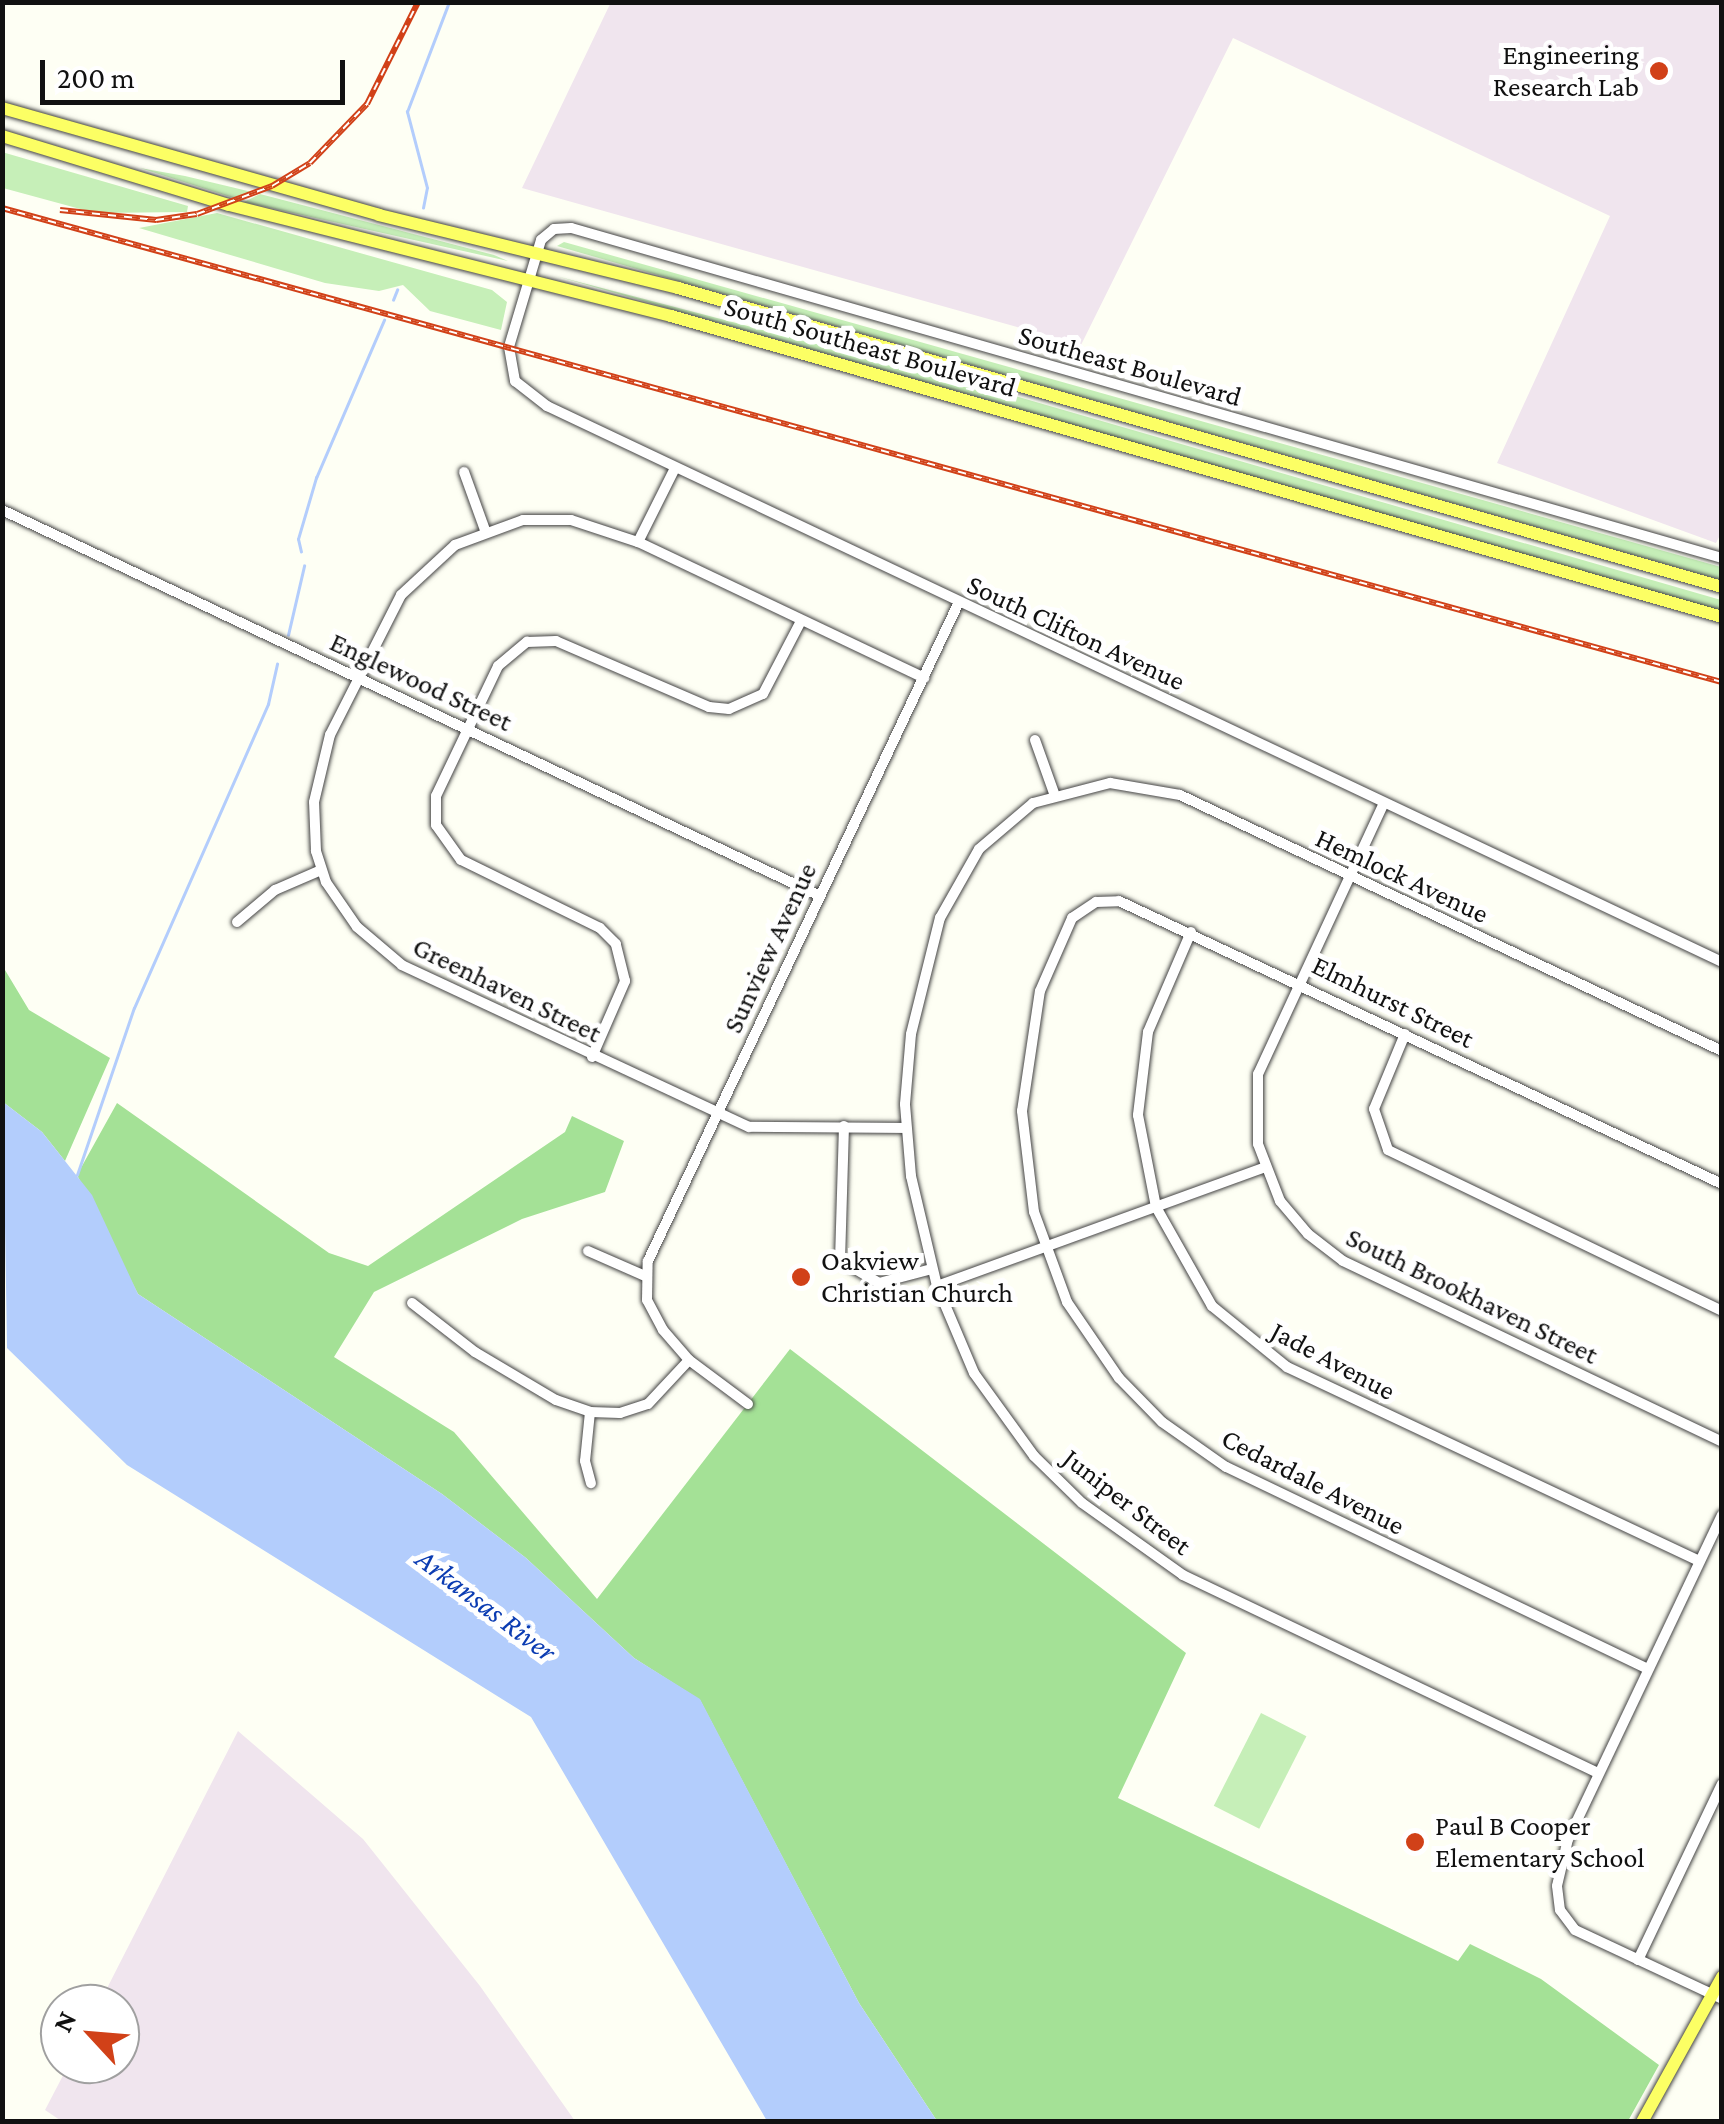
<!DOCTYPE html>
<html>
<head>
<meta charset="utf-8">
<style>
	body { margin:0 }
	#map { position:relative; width:1724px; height:2124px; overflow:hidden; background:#fefff4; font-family:"Crimson Pro",serif }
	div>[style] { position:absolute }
	.industrial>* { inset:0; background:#f0e5ee }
	.green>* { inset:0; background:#c6efb8; transform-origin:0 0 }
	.forest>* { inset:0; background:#a4e196 }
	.water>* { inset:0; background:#b3cdfc }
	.stream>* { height:2.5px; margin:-1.25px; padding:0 1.25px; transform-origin:1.25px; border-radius:1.25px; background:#b3cdfc }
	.roads { filter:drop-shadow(0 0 2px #444) drop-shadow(0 0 2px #444) }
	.minor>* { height:10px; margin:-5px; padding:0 5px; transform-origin:5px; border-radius:5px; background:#fff }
	.major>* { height:12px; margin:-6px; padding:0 6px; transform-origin:6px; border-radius:6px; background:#fcff64 }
	.rail>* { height:6px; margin-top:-3px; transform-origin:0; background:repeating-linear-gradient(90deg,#fff 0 8px,#d14118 0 16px); box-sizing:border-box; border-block:2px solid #d14118 }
	.dots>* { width:28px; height:28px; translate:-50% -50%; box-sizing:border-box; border:5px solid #fff; border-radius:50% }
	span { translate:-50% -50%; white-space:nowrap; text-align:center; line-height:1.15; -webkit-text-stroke:10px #fff; paint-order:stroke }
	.poi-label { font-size:28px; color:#111 }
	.right { translate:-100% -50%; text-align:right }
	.left { translate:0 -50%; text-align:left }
	.street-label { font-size:28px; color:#111 }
	.water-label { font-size:30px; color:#0b3cb2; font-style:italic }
	.frame { position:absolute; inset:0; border:5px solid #111; pointer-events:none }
	.north { position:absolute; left:40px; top:1984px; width:100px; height:100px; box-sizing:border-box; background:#fff; border:2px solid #a0a0a0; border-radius:50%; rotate:296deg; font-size:28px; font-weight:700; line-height:40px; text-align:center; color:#111 }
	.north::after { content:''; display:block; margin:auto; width:35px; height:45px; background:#d14118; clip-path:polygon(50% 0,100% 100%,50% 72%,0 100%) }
	.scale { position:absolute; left:40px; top:60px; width:305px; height:45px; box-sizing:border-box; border:5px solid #111; border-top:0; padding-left:12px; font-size:30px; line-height:35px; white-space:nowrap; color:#111; -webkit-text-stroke:8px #fff; paint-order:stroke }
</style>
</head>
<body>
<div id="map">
	<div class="industrial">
		<div style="clip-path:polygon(611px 2px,1721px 3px,1722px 531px,1716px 543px,1497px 463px,1610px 216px,1233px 38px,1081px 345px,522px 188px)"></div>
		<div style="clip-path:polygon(238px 1731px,363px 1839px,480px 1986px,575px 2121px,63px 2122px,45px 2110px,69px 2064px,120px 2064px,120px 2004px,99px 2004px)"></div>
	</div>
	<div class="green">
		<div style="clip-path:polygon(2px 152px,188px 206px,187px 212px,95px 213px,3px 188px)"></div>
		<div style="clip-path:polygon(140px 168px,185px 176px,252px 192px,237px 199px)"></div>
		<div style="clip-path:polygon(260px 194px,494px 255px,508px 261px,244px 202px)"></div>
		<div style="clip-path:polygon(217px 213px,492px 290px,507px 302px,501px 330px,430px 311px,403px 285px,379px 291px,325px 283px,139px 228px)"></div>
		<div style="clip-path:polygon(564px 242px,1721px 567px,1721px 580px,557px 246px)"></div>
		<div style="clip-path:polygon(556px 276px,1001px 392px,1721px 600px,1721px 611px)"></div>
		<div style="left:1261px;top:1713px;width:51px;height:104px;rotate:27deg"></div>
	</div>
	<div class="forest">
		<div style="clip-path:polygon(2px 965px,29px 1010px,110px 1058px,65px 1161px,42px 1132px,3px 1102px)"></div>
		<div style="clip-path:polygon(117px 1103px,329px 1253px,368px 1266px,565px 1132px,572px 1116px,624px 1141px,605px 1192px,522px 1219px,374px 1292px,334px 1357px,454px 1432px,597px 1599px,790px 1349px,1186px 1653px,1118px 1798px,1458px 1961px,1470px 1944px,1541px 1979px,1659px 2065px,1628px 2121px,937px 2121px,859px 2003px,700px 1700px,634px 1658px,526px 1558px,442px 1494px,138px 1294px,77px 1175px)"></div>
	</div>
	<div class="water">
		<div style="clip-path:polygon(3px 1102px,42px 1132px,92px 1195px,138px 1294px,442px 1494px,526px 1558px,634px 1658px,700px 1699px,859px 2003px,937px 2121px,767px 2121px,531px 1717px,127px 1465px,7px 1348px)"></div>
	</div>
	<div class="stream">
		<div style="left:423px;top:208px;width:20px;rotate:-79deg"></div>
		<div style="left:427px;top:188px;width:79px;rotate:-104.7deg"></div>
		<div style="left:407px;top:112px;width:118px;rotate:-69.1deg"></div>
		<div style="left:393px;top:300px;width:11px;rotate:-68deg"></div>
		<div style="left:301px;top:552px;width:13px;rotate:-103deg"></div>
		<div style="left:298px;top:539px;width:64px;rotate:-73.6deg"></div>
		<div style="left:316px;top:478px;width:172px;rotate:-66.7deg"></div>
		<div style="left:288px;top:635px;width:71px;rotate:-76.9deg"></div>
		<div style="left:77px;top:1175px;width:176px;rotate:-71.2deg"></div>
		<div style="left:134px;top:1008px;width:332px;rotate:-66.2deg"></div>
		<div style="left:268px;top:704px;width:41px;rotate:-77.3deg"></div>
	</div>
	<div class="roads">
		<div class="minor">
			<div style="left:464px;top:472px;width:62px;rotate:70.1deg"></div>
			<div style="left:2px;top:510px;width:904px;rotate:25.26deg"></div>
			<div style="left:638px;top:542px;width:83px;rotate:-63.4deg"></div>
			<div style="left:1722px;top:558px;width:1197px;rotate:-164deg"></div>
			<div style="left:571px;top:228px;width:17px;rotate:177deg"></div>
			<div style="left:554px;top:229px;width:17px;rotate:140deg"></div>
			<div style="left:541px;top:240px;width:112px;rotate:106.7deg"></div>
			<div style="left:509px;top:347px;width:35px;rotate:80deg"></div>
			<div style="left:515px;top:381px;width:41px;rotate:38deg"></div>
			<div style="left:547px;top:406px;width:1300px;rotate:25.32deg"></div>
			<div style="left:1035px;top:740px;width:56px;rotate:70.3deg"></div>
			<div style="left:1383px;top:805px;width:297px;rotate:114.9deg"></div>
			<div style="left:1258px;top:1074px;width:70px;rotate:90deg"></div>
			<div style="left:1258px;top:1144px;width:61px;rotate:68.9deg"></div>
			<div style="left:1280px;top:1201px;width:43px;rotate:49.7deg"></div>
			<div style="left:1308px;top:1234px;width:44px;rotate:37.6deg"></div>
			<div style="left:1343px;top:1261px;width:420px;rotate:25.5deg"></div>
			<div style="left:237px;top:922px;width:50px;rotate:-40.1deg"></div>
			<div style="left:275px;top:890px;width:50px;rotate:-23.5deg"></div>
			<div style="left:1191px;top:932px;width:109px;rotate:113.3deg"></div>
			<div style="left:1148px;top:1032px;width:84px;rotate:96.9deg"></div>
			<div style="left:1138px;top:1115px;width:94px;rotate:78.9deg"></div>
			<div style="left:1156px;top:1207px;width:114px;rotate:60.5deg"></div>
			<div style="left:1212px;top:1306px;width:97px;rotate:39.1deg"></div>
			<div style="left:1287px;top:1367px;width:455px;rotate:25.2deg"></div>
			<div style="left:1405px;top:1034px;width:81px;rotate:112.5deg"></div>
			<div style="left:1374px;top:1109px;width:43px;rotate:71.1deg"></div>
			<div style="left:1388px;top:1150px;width:371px;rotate:25.7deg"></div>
			<div style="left:592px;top:1057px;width:83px;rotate:-66.5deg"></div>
			<div style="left:625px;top:981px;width:38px;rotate:-104deg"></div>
			<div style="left:616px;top:944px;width:23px;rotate:-135deg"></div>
			<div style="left:600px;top:928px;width:155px;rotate:-153.9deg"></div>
			<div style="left:461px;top:860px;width:43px;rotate:-125.5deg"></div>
			<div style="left:436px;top:825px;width:29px;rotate:-90deg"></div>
			<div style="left:436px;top:796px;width:144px;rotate:-64.5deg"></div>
			<div style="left:498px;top:666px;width:38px;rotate:-40deg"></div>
			<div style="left:527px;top:642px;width:29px;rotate:-2deg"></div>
			<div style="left:556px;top:641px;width:167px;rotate:23.3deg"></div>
			<div style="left:709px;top:707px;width:20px;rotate:6deg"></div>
			<div style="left:729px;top:709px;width:37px;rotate:-24deg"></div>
			<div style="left:763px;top:694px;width:82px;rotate:-62.5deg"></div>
			<div style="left:844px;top:1126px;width:134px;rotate:91.7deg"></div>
			<div style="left:840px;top:1260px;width:45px;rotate:30.5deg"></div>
			<div style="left:879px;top:1283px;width:55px;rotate:-14.8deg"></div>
			<div style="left:906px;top:1128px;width:157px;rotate:-179.6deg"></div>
			<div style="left:749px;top:1127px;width:383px;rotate:-155deg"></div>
			<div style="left:402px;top:965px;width:59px;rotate:-139.8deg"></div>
			<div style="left:357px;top:927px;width:55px;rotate:-124.6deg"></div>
			<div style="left:326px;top:882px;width:33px;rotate:-108deg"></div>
			<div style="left:316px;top:851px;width:49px;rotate:-92.3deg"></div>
			<div style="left:314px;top:802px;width:69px;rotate:-76.6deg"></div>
			<div style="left:330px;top:735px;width:157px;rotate:-63.1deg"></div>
			<div style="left:401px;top:595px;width:74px;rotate:-42.8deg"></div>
			<div style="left:455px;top:545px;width:72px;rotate:-20.2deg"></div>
			<div style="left:523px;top:520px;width:48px"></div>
			<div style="left:571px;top:520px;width:71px;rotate:18.2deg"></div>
			<div style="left:638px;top:542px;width:317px;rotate:25.4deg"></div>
			<div style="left:588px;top:1251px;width:62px;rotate:23.7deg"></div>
			<div style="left:937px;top:1286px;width:350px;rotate:-19.9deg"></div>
			<div style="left:412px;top:1303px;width:80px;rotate:37.9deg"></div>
			<div style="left:475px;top:1352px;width:94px;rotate:30.7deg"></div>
			<div style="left:556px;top:1400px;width:36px;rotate:19deg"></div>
			<div style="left:590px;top:1412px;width:30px;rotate:2deg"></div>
			<div style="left:620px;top:1413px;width:29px;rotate:-18deg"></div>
			<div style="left:648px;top:1404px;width:60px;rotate:-47deg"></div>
			<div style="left:748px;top:1404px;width:74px;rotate:-143.3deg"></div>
			<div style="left:689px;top:1360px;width:40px;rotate:-131deg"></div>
			<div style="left:663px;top:1330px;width:34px;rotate:-118deg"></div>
			<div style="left:647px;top:1300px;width:39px;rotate:-89deg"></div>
			<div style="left:648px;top:1261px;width:729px;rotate:-64.74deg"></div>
			<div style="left:590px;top:1412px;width:49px;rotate:95.8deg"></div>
			<div style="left:585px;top:1461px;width:23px;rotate:75deg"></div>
			<div style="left:1722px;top:1515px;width:359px;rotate:115.4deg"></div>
			<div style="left:1568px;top:1839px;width:48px;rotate:103.2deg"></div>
			<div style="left:1557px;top:1886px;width:24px;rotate:83deg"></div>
			<div style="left:1560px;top:1910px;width:25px;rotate:53deg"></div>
			<div style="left:1575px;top:1930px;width:162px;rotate:25.1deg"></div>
			<div style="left:1648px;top:1669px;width:468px;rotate:-154.4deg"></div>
			<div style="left:1226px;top:1467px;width:78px;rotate:-144.9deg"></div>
			<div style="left:1162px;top:1422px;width:62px;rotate:-134.3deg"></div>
			<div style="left:1119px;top:1378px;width:92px;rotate:-124.4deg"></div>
			<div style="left:1067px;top:1302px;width:96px;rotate:-110.1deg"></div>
			<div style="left:1034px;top:1212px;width:102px;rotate:-96.8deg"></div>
			<div style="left:1022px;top:1111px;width:121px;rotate:-81.5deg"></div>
			<div style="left:1040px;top:991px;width:80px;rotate:-66.3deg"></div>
			<div style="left:1072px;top:918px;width:29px;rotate:-34deg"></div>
			<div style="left:1096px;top:902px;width:23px;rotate:-2deg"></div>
			<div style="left:1119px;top:901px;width:666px;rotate:25.14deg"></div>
			<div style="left:1598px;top:1773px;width:460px;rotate:-154.5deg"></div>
			<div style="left:1183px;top:1575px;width:124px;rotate:-144.5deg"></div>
			<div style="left:1082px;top:1503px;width:67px;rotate:-135.6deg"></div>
			<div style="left:1034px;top:1456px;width:102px;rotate:-125.9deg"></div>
			<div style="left:974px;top:1373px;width:95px;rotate:-113deg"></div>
			<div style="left:937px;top:1286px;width:113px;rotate:-103.3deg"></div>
			<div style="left:911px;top:1176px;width:72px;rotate:-94.8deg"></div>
			<div style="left:905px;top:1104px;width:70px;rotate:-85.1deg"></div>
			<div style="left:911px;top:1034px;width:120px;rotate:-76deg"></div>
			<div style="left:940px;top:918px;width:79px;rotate:-60.5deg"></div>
			<div style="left:979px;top:849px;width:71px;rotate:-40.4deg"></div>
			<div style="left:1033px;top:803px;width:80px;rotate:-14.6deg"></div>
			<div style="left:1110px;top:783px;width:71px;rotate:9.7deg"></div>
			<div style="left:1180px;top:795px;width:599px;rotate:25.28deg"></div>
			<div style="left:1638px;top:1960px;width:195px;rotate:-64.5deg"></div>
		</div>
		<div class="major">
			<div style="left:2px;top:108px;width:392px;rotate:15.8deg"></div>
			<div style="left:379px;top:215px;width:308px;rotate:13.7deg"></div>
			<div style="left:678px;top:288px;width:1086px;rotate:15.98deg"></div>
			<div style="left:2px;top:136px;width:237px;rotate:16.9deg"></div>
			<div style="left:229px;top:205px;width:456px;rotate:14.1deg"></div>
			<div style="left:671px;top:316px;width:1093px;rotate:15.98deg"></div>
			<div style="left:1642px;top:2122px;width:166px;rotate:-61.1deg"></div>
		</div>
	</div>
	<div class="rail">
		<div style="left:2px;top:208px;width:1784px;rotate:15.41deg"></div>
		<div style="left:60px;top:210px;width:97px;rotate:5.9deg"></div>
		<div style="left:156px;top:220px;width:41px;rotate:-8.3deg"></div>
		<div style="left:197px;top:214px;width:80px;rotate:-20.5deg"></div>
		<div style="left:272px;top:186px;width:44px;rotate:-31.2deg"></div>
		<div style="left:310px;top:163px;width:82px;rotate:-46deg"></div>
		<div style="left:367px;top:104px;width:114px;rotate:-63.4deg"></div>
	</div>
	<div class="dots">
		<div style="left:1659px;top:71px;background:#d14118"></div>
		<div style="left:801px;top:1277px;background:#d14118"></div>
		<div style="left:1415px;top:1842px;background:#d14118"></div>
	</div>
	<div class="poi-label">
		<span class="right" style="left:1639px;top:71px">Engineering<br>Research Lab</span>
		<span class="left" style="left:821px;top:1277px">Oakview<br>Christian Church</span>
		<span class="left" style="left:1435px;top:1842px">Paul B Cooper<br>Elementary School</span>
	</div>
	<div class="street-label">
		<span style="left:870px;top:347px;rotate:16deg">South Southeast Boulevard</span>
		<span style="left:1130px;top:366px;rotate:16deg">Southeast Boulevard</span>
		<span style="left:1076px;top:633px;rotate:25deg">South Clifton Avenue</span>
		<span style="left:421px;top:682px;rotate:25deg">Englewood Street</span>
		<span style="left:1402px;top:876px;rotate:25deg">Hemlock Avenue</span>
		<span style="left:770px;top:948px;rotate:-65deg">Sunview Avenue</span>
		<span style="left:507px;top:990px;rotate:26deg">Greenhaven Street</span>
		<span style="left:1393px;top:1002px;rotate:26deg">Elmhurst Street</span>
		<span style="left:1472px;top:1296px;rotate:26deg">South Brookhaven Street</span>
		<span style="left:1333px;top:1361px;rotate:28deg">Jade Avenue</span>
		<span style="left:1313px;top:1482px;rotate:27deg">Cedardale Avenue</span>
		<span style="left:1127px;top:1502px;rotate:38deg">Juniper Street</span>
	</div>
	<div class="water-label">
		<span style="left:486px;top:1605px;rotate:37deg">Arkansas River</span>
	</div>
	<div class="frame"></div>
	<div class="north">N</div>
	<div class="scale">200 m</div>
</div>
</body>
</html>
